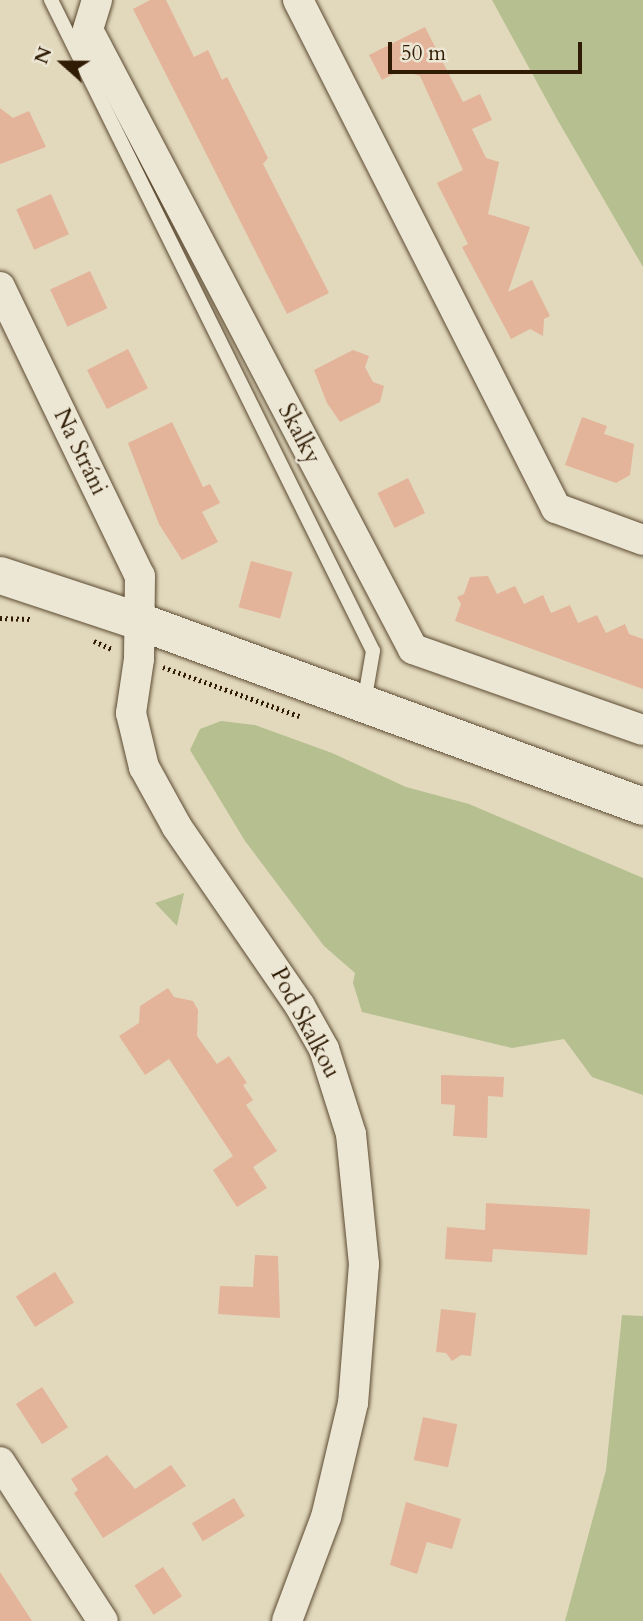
<!DOCTYPE html>
<html>
<head>
<meta charset="utf-8">
<style>
	body { margin:0 }
	#map { position:relative; width:643px; height:1621px; overflow:hidden; background:#e2d9bd; font-family:Cardo,serif }
	div>[style] { position:absolute }
	.green>* { inset:0; background:#b5bf8f }
	.building>* { inset:0; background:#e3b39a; transform-origin:0 0 }
	.path>* { height:4.5px; margin-top:-2.25px; transform-origin:0; background:repeating-linear-gradient(90deg,#301c04 0 2px,transparent 0 5.5px) }
	.roads { filter:drop-shadow(0 0 2px #5c4b32) drop-shadow(0 0 2px #5c4b32) }
	.service>* { height:14px; margin:-7px; padding:0 7px; transform-origin:7px; border-radius:7px; background:#ece6d4 }
	.minor>* { height:30px; margin:-15px; padding:0 15px; transform-origin:15px; border-radius:15px; background:#ece6d4 }
	.tertiary>* { height:37px; margin:-18.5px; padding:0 18.5px; transform-origin:18.5px; border-radius:18.5px; background:#ece6d4 }
	span { translate:-50% -50%; white-space:nowrap; text-align:center; line-height:1.15; -webkit-text-stroke:5px #ece6d4; paint-order:stroke }
	.street-label { font-size:23px; color:#301c04 }
	.north { position:absolute; left:28px; top:28px; width:70px; height:70px; -webkit-text-stroke:5px #ece6d4; paint-order:stroke; rotate:291deg; font-size:19px; font-weight:700; line-height:28px; text-align:center; color:#301c04 }
	.north::after { content:''; display:block; margin:auto; width:24px; height:32px; background:#301c04; clip-path:polygon(50% 0,100% 100%,50% 72%,0 100%) }
	.scale { position:absolute; left:388px; top:42px; width:194px; height:32px; box-sizing:border-box; border:4px solid #301c04; border-top:0; padding-left:9px; font-size:21px; line-height:24px; white-space:nowrap; color:#301c04; -webkit-text-stroke:5px #ece6d4; paint-order:stroke }
</style>
</head>
<body>
<div id="map">
	<div class="green">
		<div style="clip-path:polygon(492px 0,643px 0,643px 267px,557px 119px)"></div>
		<div style="clip-path:polygon(221px 721px,255px 725px,332px 753px,406px 787px,469px 804px,643px 878px,643px 1095px,592px 1077px,564px 1039px,512px 1048px,362px 1012px,353px 983px,355px 973px,324px 946px,245px 841px,190px 750px,200px 729px)"></div>
		<div style="clip-path:polygon(184px 893px,177px 926px,155px 903px)"></div>
		<div style="clip-path:polygon(622px 1315px,643px 1316px,643px 1621px,565px 1621px,606px 1470px)"></div>
	</div>
	<div class="building">
		<div style="clip-path:polygon(150px 0,166px 0,194px 57px,208px 50px,222px 80px,227px 77px,268px 158px,263px 164px,329px 293px,287px 314px,133px 9px)"></div>
		<div style="clip-path:polygon(425px 27px,463px 102px,480px 94px,492px 120px,472px 129px,486px 158px,499px 162px,488px 214px,530px 227px,508px 292px,532px 280px,550px 316px,544px 319px,543px 336px,530px 329px,511px 339px,462px 247px,468px 244px,437px 183px,463px 170px,420px 76px,401px 70px,382px 80px,369px 55px)"></div>
		<div style="clip-path:polygon(0 108px,13px 118px,29px 111px,46px 147px,0 164px)"></div>
		<div style="left:51px;top:194px;width:44px;height:38px;rotate:66deg"></div>
		<div style="left:90px;top:271px;width:41px;height:44px;rotate:65deg"></div>
		<div style="left:128px;top:349px;width:44px;height:46px;rotate:63deg"></div>
		<div style="clip-path:polygon(353px 350px,369px 356px,365px 367px,373px 382px,384px 386px,380px 402px,340px 422px,327px 403px,314px 370px)"></div>
		<div style="clip-path:polygon(582px 417px,607px 426px,604px 434px,634px 444px,630px 475px,616px 483px,565px 465px)"></div>
		<div style="clip-path:polygon(172px 422px,203px 487px,210px 484px,220px 503px,202px 512px,218px 542px,182px 560px,159px 524px,128px 443px)"></div>
		<div style="left:408px;top:478px;width:39px;height:34px;rotate:64deg"></div>
		<div style="left:251px;top:561px;width:43px;height:48px;rotate:15deg"></div>
		<div style="clip-path:polygon(488px 576px,497px 594px,515px 586px,524px 604px,543px 595px,551px 613px,570px 605px,578px 623px,597px 615px,606px 633px,625px 624px,629px 634px,643px 639px,643px 689px,455px 621px,461px 604px,457px 597px,464px 594px,470px 577px)"></div>
		<div style="clip-path:polygon(168px 988px,174px 997px,193px 1001px,198px 1010px,197px 1036px,217px 1064px,229px 1056px,247px 1083px,243px 1085px,253px 1100px,246px 1105px,277px 1151px,253px 1167px,267px 1188px,237px 1207px,213px 1170px,233px 1156px,169px 1059px,145px 1075px,119px 1036px,139px 1023px,140px 1006px)"></div>
		<div style="clip-path:polygon(441px 1075px,504px 1077px,503px 1097px,488px 1096px,487px 1138px,453px 1136px,455px 1105px,441px 1104px)"></div>
		<div style="clip-path:polygon(486px 1203px,590px 1209px,587px 1255px,493px 1249px,492px 1262px,445px 1259px,447px 1227px,485px 1230px)"></div>
		<div style="clip-path:polygon(255px 1255px,278px 1256px,280px 1318px,218px 1314px,220px 1286px,253px 1287px)"></div>
		<div style="left:55px;top:1272px;width:36px;height:46px;rotate:58deg"></div>
		<div style="clip-path:polygon(441px 1309px,476px 1313px,471px 1356px,461px 1355px,452px 1361px,446px 1353px,436px 1352px)"></div>
		<div style="left:42px;top:1387px;width:48px;height:31px;rotate:57deg"></div>
		<div style="left:423px;top:1417px;width:35px;height:44px;rotate:12deg"></div>
		<div style="clip-path:polygon(107px 1455px,135px 1489px,171px 1465px,186px 1486px,103px 1538px,74px 1493px,78px 1490px,71px 1479px)"></div>
		<div style="left:234px;top:1498px;width:21px;height:49px;rotate:59deg"></div>
		<div style="clip-path:polygon(406px 1502px,461px 1519px,452px 1549px,427px 1542px,417px 1574px,390px 1565px)"></div>
		<div style="left:163px;top:1567px;width:35px;height:34px;rotate:57deg"></div>
		<div style="clip-path:polygon(0 1572px,32px 1621px,0 1621px)"></div>
	</div>
	<div class="path">
		<div style="left:0;top:618px;width:30px;rotate:2deg"></div>
		<div style="left:94px;top:641px;width:20px;rotate:24deg"></div>
		<div style="left:163px;top:667px;width:145px;rotate:19.8deg"></div>
	</div>
	<div class="roads">
		<div class="service">
			<div style="left:51px;top:0;width:726px;rotate:63.68deg"></div>
			<div style="left:373px;top:651px;width:53px;rotate:99.8deg"></div>
		</div>
		<div class="minor">
			<div style="left:97px;top:0;width:31px;rotate:107deg"></div>
			<div style="left:88px;top:30px;width:699px;rotate:62.3deg"></div>
			<div style="left:413px;top:649px;width:244px;rotate:19.4deg"></div>
			<div style="left:298px;top:0;width:570px;rotate:63.08deg"></div>
			<div style="left:556px;top:508px;width:93px;rotate:20.2deg"></div>
			<div style="left:0;top:287px;width:321px;rotate:64.2deg"></div>
			<div style="left:140px;top:576px;width:83px;rotate:90.7deg"></div>
			<div style="left:139px;top:659px;width:55px;rotate:98.4deg"></div>
			<div style="left:131px;top:713px;width:56px;rotate:76.5deg"></div>
			<div style="left:144px;top:767px;width:68px;rotate:61.2deg"></div>
			<div style="left:177px;top:827px;width:217px;rotate:55.5deg"></div>
			<div style="left:300px;top:1006px;width:49px;rotate:60.8deg"></div>
			<div style="left:324px;top:1049px;width:89px;rotate:72.4deg"></div>
			<div style="left:351px;top:1134px;width:131px;rotate:84.3deg"></div>
			<div style="left:364px;top:1264px;width:139px;rotate:94.5deg"></div>
			<div style="left:353px;top:1403px;width:117px;rotate:103.3deg"></div>
			<div style="left:326px;top:1517px;width:111px;rotate:110.6deg"></div>
			<div style="left:0;top:1462px;width:189px;rotate:57.1deg"></div>
		</div>
		<div class="tertiary">
			<div style="left:0;top:575px;width:146px;rotate:18.3deg"></div>
			<div style="left:139px;top:621px;width:537px;rotate:20.16deg"></div>
		</div>
	</div>
	<div class="street-label">
		<span style="left:299px;top:434px;rotate:62deg">Skalky</span>
		<span style="left:80px;top:452px;rotate:64deg">Na Stráni</span>
		<span style="left:305px;top:1023px;rotate:62deg">Pod Skalkou</span>
	</div>
	<div class="north">N</div>
	<div class="scale">50 m</div>
</div>
</body>
</html>
